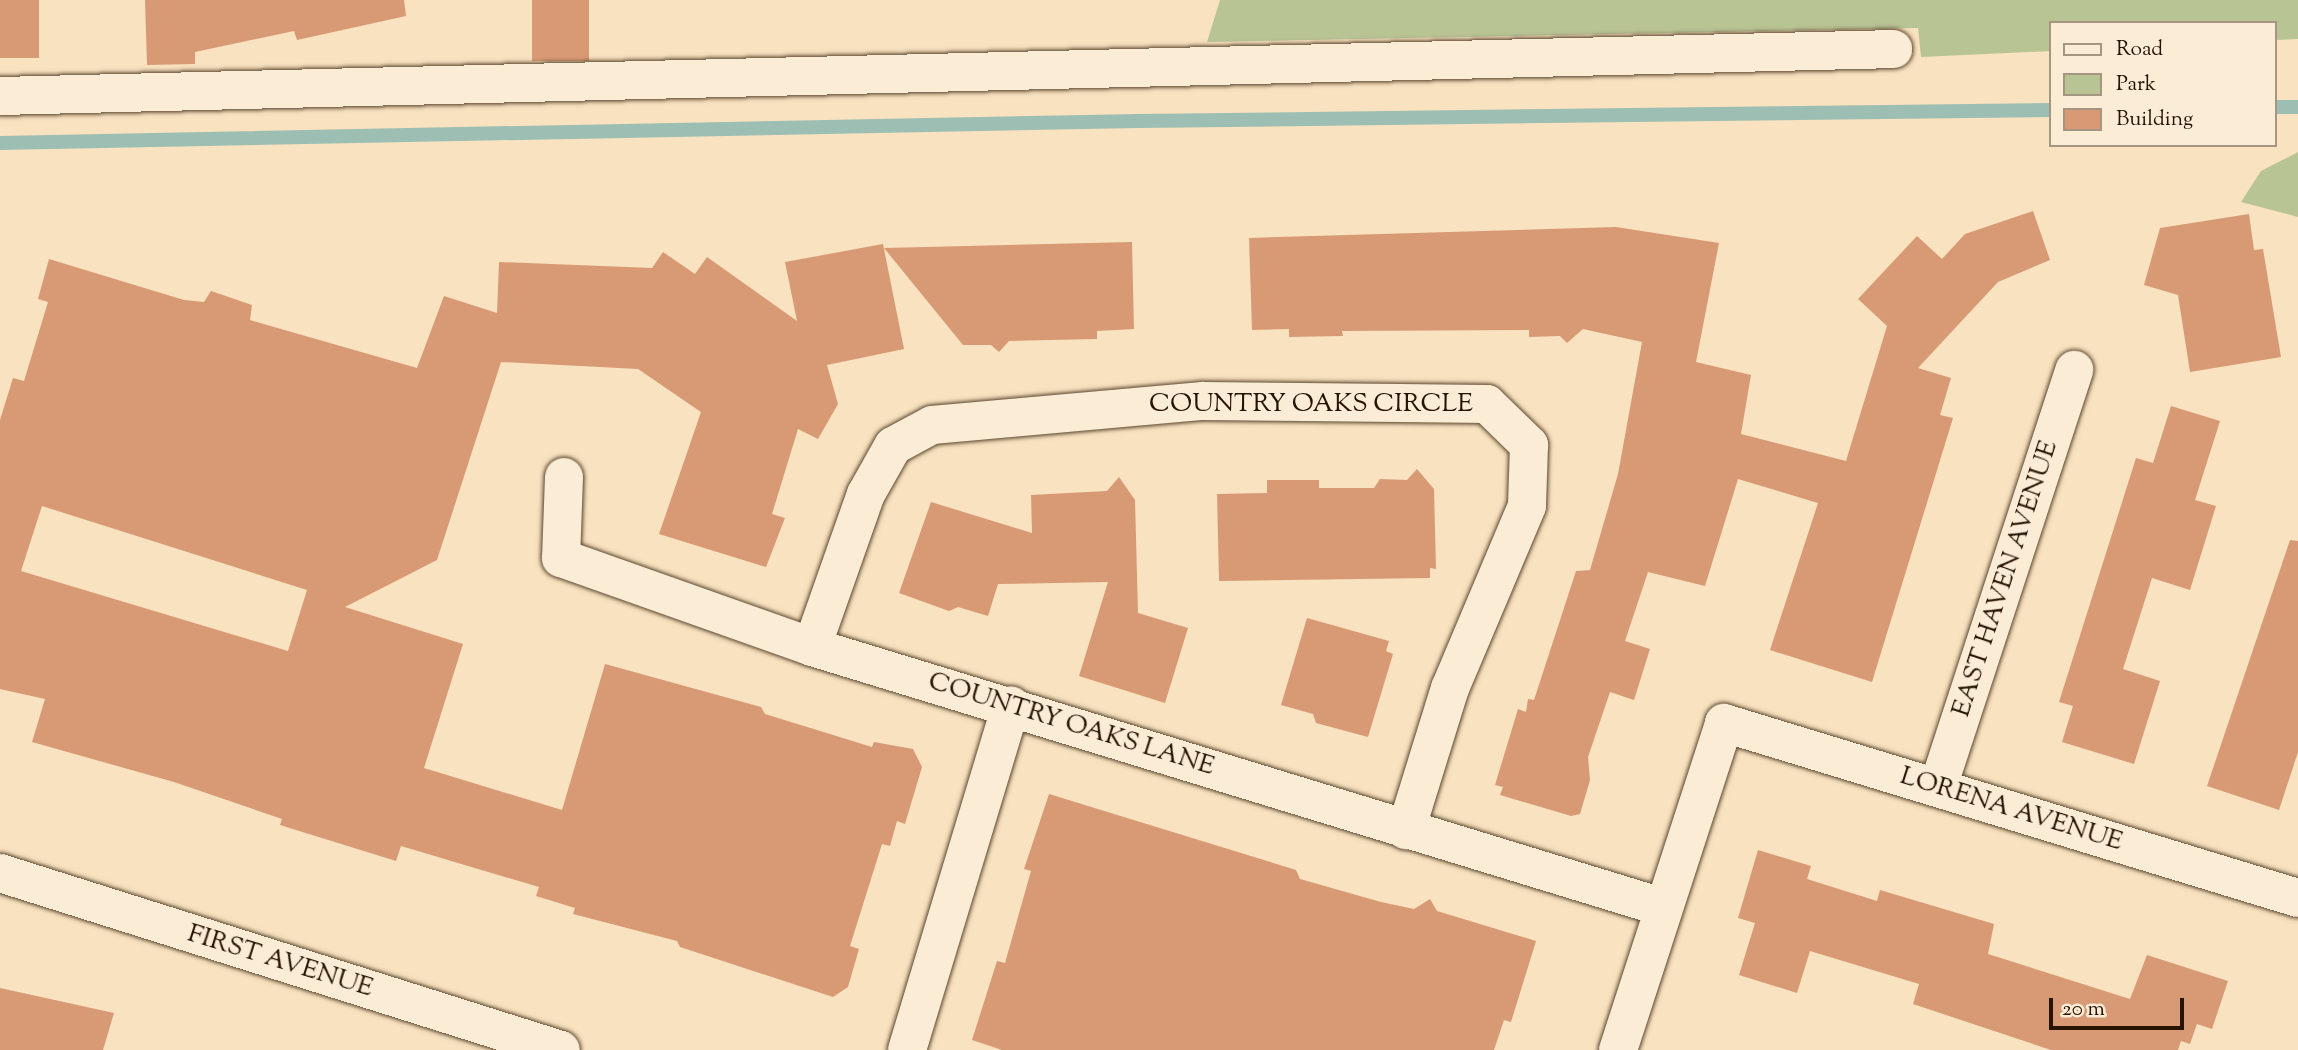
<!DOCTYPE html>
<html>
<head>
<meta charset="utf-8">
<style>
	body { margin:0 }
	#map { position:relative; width:2298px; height:1050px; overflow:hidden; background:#f8e2bf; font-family:"Sorts Mill Goudy",serif }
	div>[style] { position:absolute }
	.green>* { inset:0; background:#b9c495 }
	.stream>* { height:14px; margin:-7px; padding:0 7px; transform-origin:7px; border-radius:7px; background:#9dbeb2 }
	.building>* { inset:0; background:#d89a74; transform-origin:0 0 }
	.roads { filter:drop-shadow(0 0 2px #5c4730) drop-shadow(0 0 2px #5c4730) }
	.minor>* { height:38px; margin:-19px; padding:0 19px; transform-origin:19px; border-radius:19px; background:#faecd5 }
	span { translate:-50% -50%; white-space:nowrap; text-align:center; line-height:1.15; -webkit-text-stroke:6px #faecd5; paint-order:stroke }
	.street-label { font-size:26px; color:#281300 }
	.legend { position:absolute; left:2049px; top:21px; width:228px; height:126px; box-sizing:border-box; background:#faecd5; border:2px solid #a69580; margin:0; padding:9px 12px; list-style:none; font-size:21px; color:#281300 }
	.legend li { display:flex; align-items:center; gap:14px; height:35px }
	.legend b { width:35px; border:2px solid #a69580 }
	.scale { position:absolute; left:2049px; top:998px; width:135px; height:32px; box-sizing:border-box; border:4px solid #281300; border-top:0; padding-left:9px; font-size:21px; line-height:24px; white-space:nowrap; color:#281300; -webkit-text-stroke:5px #faecd5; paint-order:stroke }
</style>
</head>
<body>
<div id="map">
	<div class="green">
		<div style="clip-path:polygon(1220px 0,2298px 0,2298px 39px,2275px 40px,2275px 23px,2051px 23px,2051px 51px,1921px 57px,1918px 28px,1207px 42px)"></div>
		<div style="clip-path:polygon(2298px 152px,2298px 217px,2241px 202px,2261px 171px)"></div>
	</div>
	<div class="stream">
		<div style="left:2275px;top:107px;width:23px"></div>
		<div style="left:0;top:143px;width:1139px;rotate:-1.11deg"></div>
		<div style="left:1139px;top:121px;width:912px;rotate:-0.69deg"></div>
	</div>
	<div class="building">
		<div style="left:0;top:0;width:39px;height:58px"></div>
		<div style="clip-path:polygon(145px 0,404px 0,406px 16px,297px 40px,294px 31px,195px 52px,195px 64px,147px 65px)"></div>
		<div style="left:532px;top:0;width:57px;height:61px"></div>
		<div style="clip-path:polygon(2033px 211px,2050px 260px,1998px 282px,1918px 368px,1951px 378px,1940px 415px,1953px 418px,1872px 682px,1770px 650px,1818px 503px,1738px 479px,1705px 586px,1648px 572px,1625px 641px,1650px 649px,1634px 700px,1610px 692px,1588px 757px,1590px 780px,1580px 814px,1571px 816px,1500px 795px,1503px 787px,1495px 785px,1518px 709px,1526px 712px,1528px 699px,1534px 700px,1576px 571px,1590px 570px,1618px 474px,1642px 342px,1583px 329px,1567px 343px,1560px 336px,1529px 337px,1529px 330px,1342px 331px,1343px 336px,1289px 337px,1289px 329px,1252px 330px,1249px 238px,1616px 227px,1719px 243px,1696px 362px,1751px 375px,1741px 434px,1846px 461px,1887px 326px,1858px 299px,1917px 236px,1942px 259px,1965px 234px)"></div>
		<div style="clip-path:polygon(2249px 214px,2254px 250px,2263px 249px,2281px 357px,2190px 372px,2178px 295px,2144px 285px,2160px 228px)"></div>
		<div style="clip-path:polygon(1132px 242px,1134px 329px,1097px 331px,1097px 339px,1009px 341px,999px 352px,991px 345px,963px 345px,884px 248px)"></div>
		<div style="clip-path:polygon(evenodd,883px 244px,904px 349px,827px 365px,838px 404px,818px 439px,798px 429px,772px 514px,785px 518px,766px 567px,659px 534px,701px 412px,638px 369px,501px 362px,437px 560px,345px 607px,463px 644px,424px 768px,562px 810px,605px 664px,761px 707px,765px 714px,872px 747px,874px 742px,913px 749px,922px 767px,905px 824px,897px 821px,890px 846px,882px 844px,850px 946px,859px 949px,848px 987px,833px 997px,680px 947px,677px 941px,573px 914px,575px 908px,536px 896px,539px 887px,401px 846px,396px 861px,280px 825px,282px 819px,174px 782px,32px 742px,45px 699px,0 689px,0 420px,13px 378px,24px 381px,48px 302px,38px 299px,49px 259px,184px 300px,204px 302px,211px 291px,252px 305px,250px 320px,417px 368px,444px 296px,497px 313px,499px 262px,652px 268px,663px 252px,695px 274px,707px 257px,797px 321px,785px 262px,883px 244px,42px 506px,307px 590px,288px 651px,21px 571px,42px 506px)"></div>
		<div style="clip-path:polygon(2171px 406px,2220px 421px,2195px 500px,2216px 506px,2190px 590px,2152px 578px,2123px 669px,2160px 681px,2134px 764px,2062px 742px,2073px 706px,2059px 702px,2136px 458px,2153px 463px)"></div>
		<div style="clip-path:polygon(1417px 469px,1434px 489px,1436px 569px,1430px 568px,1430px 578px,1219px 581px,1217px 494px,1267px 493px,1267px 480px,1319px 480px,1319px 488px,1374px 488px,1380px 479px,1407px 480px)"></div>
		<div style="clip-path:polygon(1119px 477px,1135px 500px,1138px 613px,1188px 628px,1165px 703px,1079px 676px,1108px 582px,998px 584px,988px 616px,958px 607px,949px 611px,899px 593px,931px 502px,1032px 533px,1031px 495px,1107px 491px)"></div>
		<div style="clip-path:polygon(2290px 540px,2298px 541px,2298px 752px,2279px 810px,2207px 786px)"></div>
		<div style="clip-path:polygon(1307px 618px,1389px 641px,1386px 651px,1393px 654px,1368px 737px,1316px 723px,1313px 714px,1281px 705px)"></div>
		<div style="clip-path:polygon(1049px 794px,1296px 870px,1300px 879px,1381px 902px,1414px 909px,1430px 899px,1437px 911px,1536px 941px,1511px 1022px,1504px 1020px,1494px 1050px,1002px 1050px,972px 1040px,997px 961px,1005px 963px,1031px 871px,1024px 869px)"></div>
		<div style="clip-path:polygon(1758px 850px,1811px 866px,1807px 879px,1877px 901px,1880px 890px,1994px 924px,1988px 954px,2130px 999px,2147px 955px,2228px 981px,2212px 1029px,2197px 1024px,2190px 1044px,2181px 1041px,2178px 1050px,2051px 1050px,1913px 1004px,1919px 984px,1810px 951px,1797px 993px,1739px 975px,1755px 923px,1738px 918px)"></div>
		<div style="clip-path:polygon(0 988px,114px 1013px,103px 1050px,0 1050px)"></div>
	</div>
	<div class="roads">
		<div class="minor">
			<div style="left:0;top:96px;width:1894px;rotate:-1.42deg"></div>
			<div style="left:564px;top:477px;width:81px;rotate:92.1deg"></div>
			<div style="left:561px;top:558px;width:266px;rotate:19.5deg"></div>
			<div style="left:812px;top:647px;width:889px;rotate:17.01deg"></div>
			<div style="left:812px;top:647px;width:162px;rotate:-70.6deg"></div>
			<div style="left:866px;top:494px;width:55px;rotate:-60.6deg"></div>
			<div style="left:893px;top:446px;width:44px;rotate:-28.3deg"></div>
			<div style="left:932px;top:425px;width:272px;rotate:-5.1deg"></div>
			<div style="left:1203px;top:401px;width:284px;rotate:0.6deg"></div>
			<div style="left:1487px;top:404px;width:59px;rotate:44.3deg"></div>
			<div style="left:1529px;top:445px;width:61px;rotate:91.9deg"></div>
			<div style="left:1527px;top:506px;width:198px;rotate:112.9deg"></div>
			<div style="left:1450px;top:688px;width:149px;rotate:107.2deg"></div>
			<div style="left:1938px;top:787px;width:439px;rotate:-71.9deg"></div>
			<div style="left:0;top:873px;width:588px;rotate:17.51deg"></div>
			<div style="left:907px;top:1050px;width:360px;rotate:-73.2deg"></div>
			<div style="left:1618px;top:1050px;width:344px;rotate:-72deg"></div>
			<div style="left:1724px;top:723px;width:600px;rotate:16.96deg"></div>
		</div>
	</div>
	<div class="street-label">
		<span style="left:1311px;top:405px">COUNTRY OAKS CIRCLE</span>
		<span style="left:2006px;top:579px;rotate:-72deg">EAST HAVEN AVENUE</span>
		<span style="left:1071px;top:725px;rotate:17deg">COUNTRY OAKS LANE</span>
		<span style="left:2011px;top:810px;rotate:17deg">LORENA AVENUE</span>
		<span style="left:280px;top:962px;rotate:17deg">FIRST AVENUE</span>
	</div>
	<ul class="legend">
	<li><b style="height:9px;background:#faecd5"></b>Road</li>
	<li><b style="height:19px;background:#b9c495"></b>Park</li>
	<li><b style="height:19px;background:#d89a74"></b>Building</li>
	</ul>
	<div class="scale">20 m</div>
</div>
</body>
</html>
